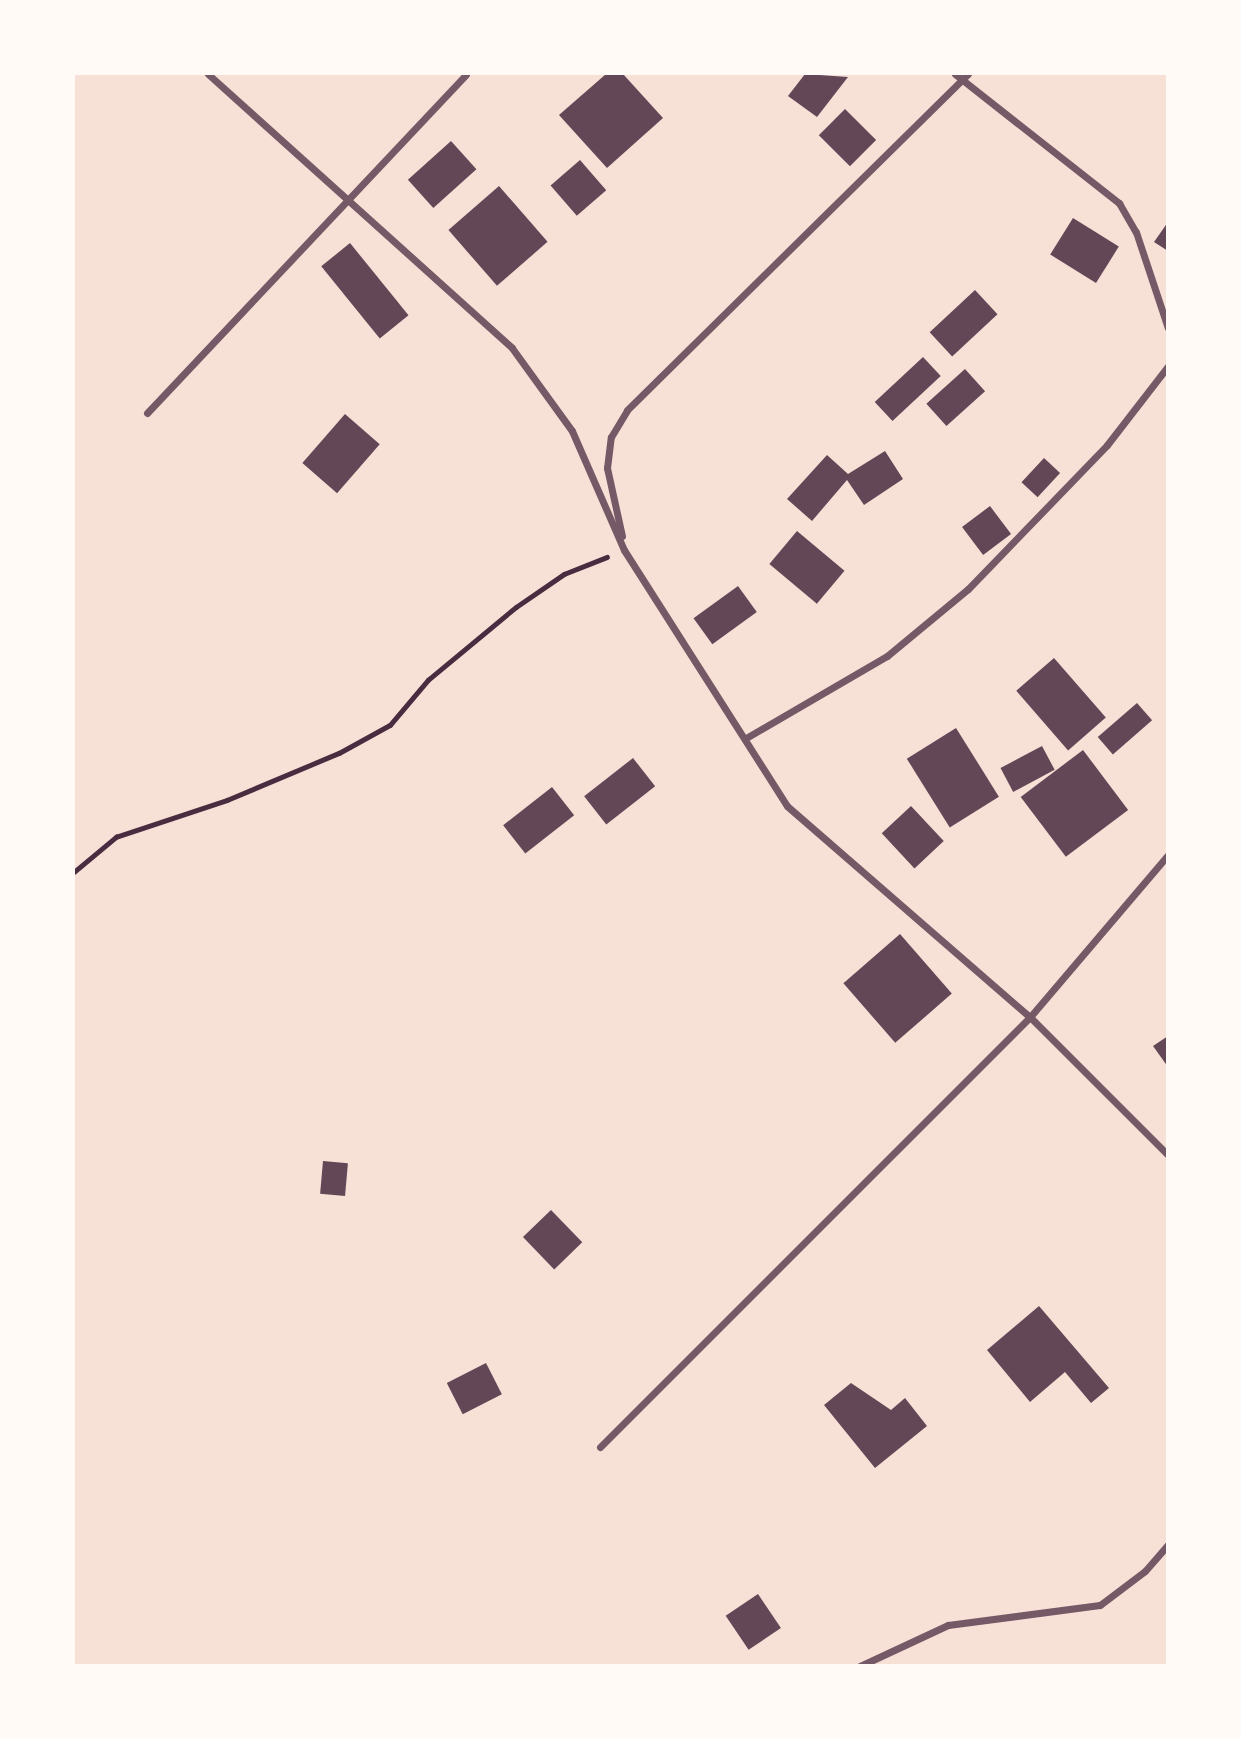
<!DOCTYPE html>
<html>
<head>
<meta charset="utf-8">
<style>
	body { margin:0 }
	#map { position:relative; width:1241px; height:1739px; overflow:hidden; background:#f7e1d7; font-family:Arial,sans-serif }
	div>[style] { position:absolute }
	.building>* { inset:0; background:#644757; transform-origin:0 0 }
	.path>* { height:4.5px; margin:-2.25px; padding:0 2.25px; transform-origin:2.25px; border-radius:2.25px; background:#4a2c40 }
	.minor>* { height:7px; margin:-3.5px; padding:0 3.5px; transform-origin:3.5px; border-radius:3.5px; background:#755966 }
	span { translate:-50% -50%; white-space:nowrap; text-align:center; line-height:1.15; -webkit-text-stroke:7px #fffaf5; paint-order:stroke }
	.frame { position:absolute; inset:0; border:75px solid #fffaf5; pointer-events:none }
</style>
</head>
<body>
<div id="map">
	<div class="building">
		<div style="clip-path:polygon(606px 74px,623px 74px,663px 118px,607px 168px,559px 115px)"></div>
		<div style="clip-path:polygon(805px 74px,848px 77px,817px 117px,788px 96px)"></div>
		<div style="left:845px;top:109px;width:44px;height:37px;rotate:45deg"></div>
		<div style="left:451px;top:141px;width:38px;height:58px;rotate:48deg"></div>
		<div style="left:580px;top:160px;width:40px;height:39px;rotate:49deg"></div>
		<div style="left:499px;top:186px;width:74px;height:67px;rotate:49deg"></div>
		<div style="left:1073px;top:218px;width:54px;height:43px;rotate:32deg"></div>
		<div style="clip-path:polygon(1168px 222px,1168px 251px,1154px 242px)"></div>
		<div style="left:350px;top:243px;width:93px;height:37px;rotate:51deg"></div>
		<div style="left:975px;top:290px;width:33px;height:62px;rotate:47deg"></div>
		<div style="left:923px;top:357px;width:26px;height:66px;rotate:47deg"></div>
		<div style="left:965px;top:369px;width:30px;height:52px;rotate:48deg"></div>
		<div style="left:345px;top:414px;width:46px;height:65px;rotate:41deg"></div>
		<div style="clip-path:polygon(885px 451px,903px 479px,864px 505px,847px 480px,812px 521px,787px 499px,827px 455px,848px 474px)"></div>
		<div style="left:1044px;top:458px;width:22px;height:33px;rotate:43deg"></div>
		<div style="left:990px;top:506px;width:35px;height:35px;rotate:53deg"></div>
		<div style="left:797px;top:531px;width:62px;height:43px;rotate:40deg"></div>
		<div style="left:738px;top:586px;width:32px;height:55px;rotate:54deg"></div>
		<div style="left:1054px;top:658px;width:79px;height:50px;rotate:49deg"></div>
		<div style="left:1137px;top:703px;width:23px;height:52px;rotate:49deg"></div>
		<div style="left:956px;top:728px;width:81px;height:58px;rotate:58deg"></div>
		<div style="left:1042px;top:746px;width:27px;height:47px;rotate:62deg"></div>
		<div style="left:1083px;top:750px;width:75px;height:78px;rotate:53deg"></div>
		<div style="left:633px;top:758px;width:36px;height:62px;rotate:52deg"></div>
		<div style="left:552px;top:787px;width:36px;height:62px;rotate:52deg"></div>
		<div style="left:911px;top:806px;width:48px;height:40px;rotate:47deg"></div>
		<div style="left:900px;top:934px;width:79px;height:75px;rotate:49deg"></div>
		<div style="clip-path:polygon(1168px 1036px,1168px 1067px,1153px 1046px)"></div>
		<div style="left:323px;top:1161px;width:25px;height:33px;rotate:5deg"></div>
		<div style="left:551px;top:1210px;width:45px;height:39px;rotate:46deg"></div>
		<div style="clip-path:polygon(1039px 1306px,1109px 1388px,1091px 1403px,1065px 1372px,1030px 1402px,987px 1350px)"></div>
		<div style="left:486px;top:1363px;width:35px;height:44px;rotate:63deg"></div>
		<div style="clip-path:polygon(851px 1383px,891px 1410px,905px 1398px,927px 1426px,875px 1468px,824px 1405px)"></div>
		<div style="left:758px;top:1594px;width:41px;height:39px;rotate:56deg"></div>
	</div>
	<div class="path">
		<div style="left:74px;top:872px;width:55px;rotate:-39.8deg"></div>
		<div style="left:116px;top:837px;width:117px;rotate:-18.4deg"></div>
		<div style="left:227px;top:800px;width:121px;rotate:-22.8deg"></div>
		<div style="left:339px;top:753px;width:58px;rotate:-28.8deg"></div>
		<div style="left:390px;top:725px;width:59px;rotate:-49.8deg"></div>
		<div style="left:428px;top:680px;width:114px;rotate:-39.7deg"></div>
		<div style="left:516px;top:607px;width:58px;rotate:-34.5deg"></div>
		<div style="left:564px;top:574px;width:46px;rotate:-21.6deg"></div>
	</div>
	<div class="minor">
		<div style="left:208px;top:74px;width:409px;rotate:42deg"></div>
		<div style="left:512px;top:348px;width:102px;rotate:54.1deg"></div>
		<div style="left:572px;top:431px;width:130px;rotate:66.4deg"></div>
		<div style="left:624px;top:550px;width:303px;rotate:57.5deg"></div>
		<div style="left:787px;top:806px;width:322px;rotate:41deg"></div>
		<div style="left:1030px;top:1017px;width:195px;rotate:45deg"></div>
		<div style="left:955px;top:74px;width:209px;rotate:38.2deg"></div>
		<div style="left:1119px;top:203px;width:34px;rotate:60deg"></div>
		<div style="left:1136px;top:232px;width:101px;rotate:71.6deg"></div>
		<div style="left:147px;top:413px;width:465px;rotate:-46.7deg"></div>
		<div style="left:622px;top:536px;width:70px;rotate:-102.4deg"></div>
		<div style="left:607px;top:468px;width:31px;rotate:-83deg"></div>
		<div style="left:611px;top:437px;width:31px;rotate:-59deg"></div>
		<div style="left:627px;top:410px;width:479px;rotate:-44.6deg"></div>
		<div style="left:746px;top:738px;width:163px;rotate:-30.2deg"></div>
		<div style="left:887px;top:656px;width:105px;rotate:-39.6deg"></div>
		<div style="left:968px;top:589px;width:200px;rotate:-46deg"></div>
		<div style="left:1107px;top:445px;width:100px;rotate:-52.3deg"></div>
		<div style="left:600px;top:1447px;width:608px;rotate:-45deg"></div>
		<div style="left:1030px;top:1017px;width:213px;rotate:-49.6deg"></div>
		<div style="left:860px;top:1666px;width:97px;rotate:-25deg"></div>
		<div style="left:948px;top:1625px;width:153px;rotate:-7.5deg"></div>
		<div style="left:1100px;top:1605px;width:56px;rotate:-37.1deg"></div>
		<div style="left:1145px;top:1571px;width:35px;rotate:-49deg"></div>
	</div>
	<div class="frame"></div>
</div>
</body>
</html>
